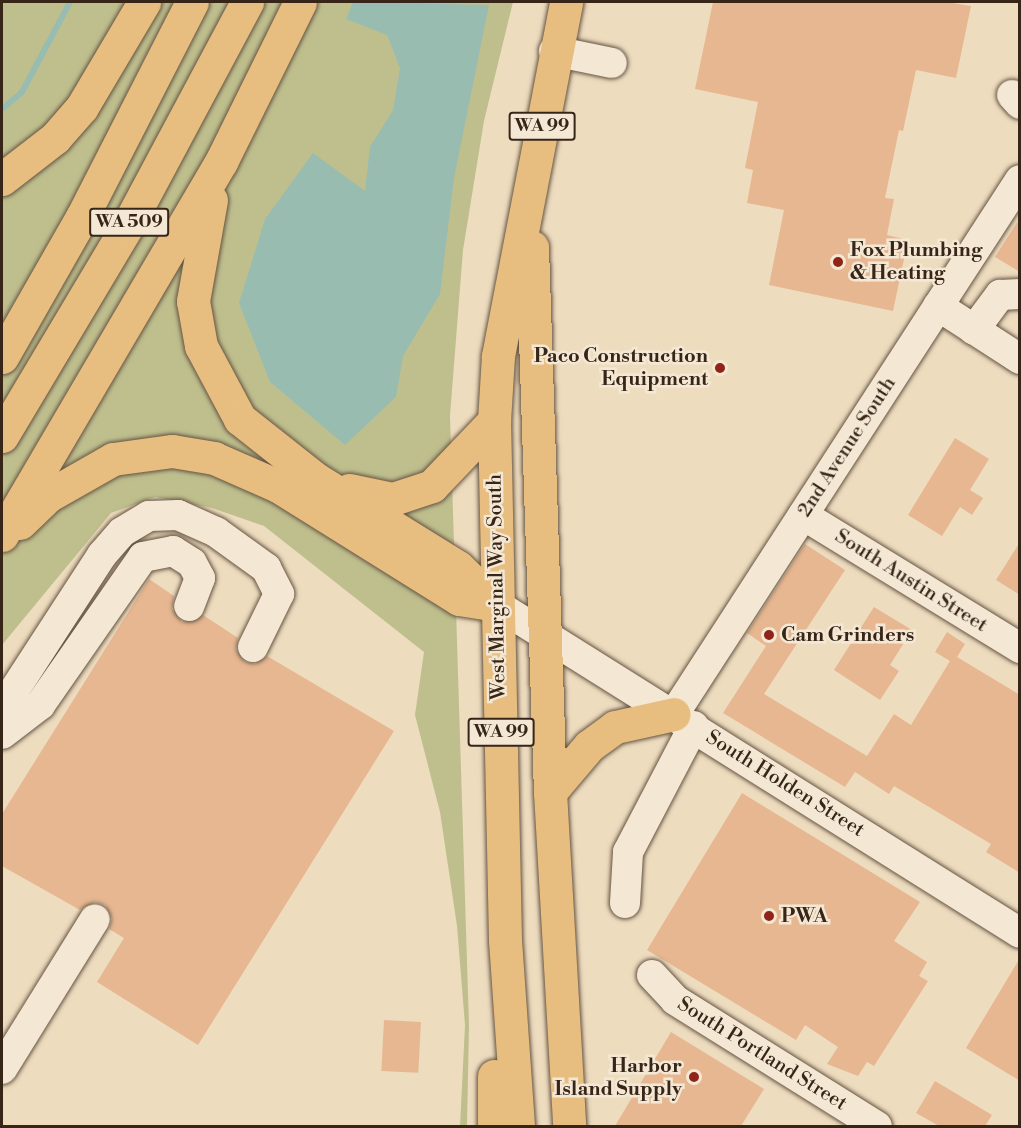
<!DOCTYPE html>
<html>
<head>
<meta charset="utf-8">
<style>
	body { margin:0 }
	#map { position:relative; width:1021px; height:1128px; overflow:hidden; background:#eedcbf; font-family:"Libre Bodoni",serif }
	div>[style] { position:absolute }
	.green>* { inset:0; background:#bfbf8e }
	.water>* { inset:0; background:#99bcb1 }
	.stream>* { height:6px; margin:-3px; padding:0 3px; transform-origin:3px; border-radius:3px; background:#99bcb1 }
	.building>* { inset:0; background:#e6b791; transform-origin:0 0 }
	.roads { filter:drop-shadow(0 0 2px #655442) drop-shadow(0 0 2px #655442) }
	.minor>* { height:30px; margin:-15px; padding:0 15px; transform-origin:15px; border-radius:15px; background:#f4e8d5 }
	.highway>* { height:33px; margin:-16.5px; padding:0 16.5px; transform-origin:16.5px; border-radius:16.5px; background:#e7be80 }
	.dots>* { width:16px; height:16px; translate:-50% -50%; box-sizing:border-box; border:3px solid #f4e8d5; border-radius:50% }
	span { translate:-50% -50%; white-space:nowrap; text-align:center; line-height:1.15; -webkit-text-stroke:5px #f4e8d5; paint-order:stroke }
	.shield-label span { padding:2px 4px; background:#f4e8d5; border:2px solid; border-radius:4px; -webkit-text-stroke-width:0 }
	.shield-label { font-size:18px; color:#372618; font-weight:700 }
	.poi-label { font-size:20px; color:#372618; font-weight:700 }
	.left { translate:0 -50%; text-align:left }
	.right { translate:-100% -50%; text-align:right }
	.street-label { font-size:20px; color:#372618 }
	.frame { position:absolute; inset:0; border:3px solid #372618; pointer-events:none }
</style>
</head>
<body>
<div id="map">
	<div class="green">
		<div style="clip-path:polygon(2px 2px,513px 2px,484px 121px,463px 250px,450px 416px,469px 1025px,467px 1126px,460px 1126px,465px 1025px,457px 926px,440px 812px,415px 715px,424px 652px,264px 526px,212px 508px,155px 497px,111px 513px,2px 645px)"></div>
	</div>
	<div class="water">
		<div style="clip-path:polygon(353px 2px,489px 5px,454px 178px,440px 294px,403px 356px,396px 397px,345px 445px,270px 382px,239px 303px,265px 219px,313px 153px,365px 191px,370px 147px,393px 110px,400px 68px,387px 35px,346px 19px)"></div>
	</div>
	<div class="stream">
		<div style="left:2px;top:109px;width:26px;rotate:-40deg"></div>
		<div style="left:22px;top:92px;width:102px;rotate:-61.9deg"></div>
	</div>
	<div class="building">
		<div style="clip-path:polygon(713px 2px,946px 2px,971px 6px,956px 78px,916px 70px,903px 131px,899px 130px,885px 198px,894px 199px,887px 235px,908px 240px,893px 311px,769px 285px,784px 210px,747px 203px,753px 170px,745px 168px,758px 102px,695px 89px)"></div>
		<div style="clip-path:polygon(1020px 218px,1020px 272px,995px 257px)"></div>
		<div style="clip-path:polygon(955px 438px,989px 459px,970px 490px,983px 498px,972px 515px,960px 507px,942px 536px,908px 515px)"></div>
		<div style="clip-path:polygon(1020px 542px,1020px 595px,996px 580px)"></div>
		<div style="clip-path:polygon(805px 544px,845px 570px,764px 694px,867px 756px,894px 714px,911px 725px,950px 661px,935px 652px,947px 632px,965px 644px,957px 657px,1020px 695px,1020px 873px,986px 852px,991px 844px,894px 786px,889px 794px,855px 772px,845px 787px,723px 713px,766px 646px,747px 633px)"></div>
		<div style="clip-path:polygon(149px 579px,174px 596px,172px 609px,182px 622px,203px 615px,238px 638px,236px 649px,245px 662px,255px 664px,267px 656px,394px 731px,198px 1045px,97px 982px,124px 938px,109px 929px,112px 919px,105px 905px,95px 902px,80px 910px,2px 866px,2px 814px)"></div>
		<div style="clip-path:polygon(874px 607px,912px 630px,890px 665px,899px 671px,880px 700px,834px 670px)"></div>
		<div style="clip-path:polygon(742px 793px,920px 902px,894px 941px,927px 962px,919px 976px,928px 981px,874px 1066px,867px 1062px,858px 1076px,827px 1064px,838px 1047px,805px 1025px,796px 1040px,647px 950px)"></div>
		<div style="clip-path:polygon(1020px 958px,1020px 1081px,966px 1048px)"></div>
		<div style="left:384px;top:1020px;width:37px;height:51px;rotate:3deg"></div>
		<div style="clip-path:polygon(671px 1032px,764px 1089px,741px 1126px,615px 1126px)"></div>
		<div style="clip-path:polygon(935px 1081px,992px 1115px,985px 1126px,939px 1126px,916px 1113px)"></div>
	</div>
	<div class="roads">
		<div class="minor">
			<div style="left:554px;top:51px;width:59px;rotate:11.7deg"></div>
			<div style="left:1012px;top:95px;width:12px;rotate:48deg"></div>
			<div style="left:938px;top:306px;width:98px;rotate:32.9deg"></div>
			<div style="left:974px;top:330px;width:44px;rotate:-53.4deg"></div>
			<div style="left:1000px;top:295px;width:20px;rotate:-3deg"></div>
			<div style="left:803px;top:515px;width:255px;rotate:31.5deg"></div>
			<div style="left:497px;top:605px;width:617px;rotate:32.09deg"></div>
			<div style="left:2px;top:709px;width:184px;rotate:-57deg"></div>
			<div style="left:102px;top:555px;width:30px;rotate:-49deg"></div>
			<div style="left:122px;top:532px;width:31px;rotate:-31deg"></div>
			<div style="left:149px;top:516px;width:29px;rotate:-2deg"></div>
			<div style="left:178px;top:515px;width:42px;rotate:24.1deg"></div>
			<div style="left:216px;top:532px;width:62px;rotate:35.8deg"></div>
			<div style="left:266px;top:568px;width:29px;rotate:63deg"></div>
			<div style="left:279px;top:594px;width:59px;rotate:116.1deg"></div>
			<div style="left:674px;top:714px;width:636px;rotate:-57.06deg"></div>
			<div style="left:2px;top:734px;width:48px;rotate:-37.3deg"></div>
			<div style="left:40px;top:705px;width:180px;rotate:-55.2deg"></div>
			<div style="left:143px;top:557px;width:31px;rotate:-11deg"></div>
			<div style="left:173px;top:551px;width:22px;rotate:32deg"></div>
			<div style="left:192px;top:563px;width:17px;rotate:62deg"></div>
			<div style="left:200px;top:578px;width:30px;rotate:111deg"></div>
			<div style="left:625px;top:903px;width:51px;rotate:-86.6deg"></div>
			<div style="left:628px;top:852px;width:142px;rotate:-62.4deg"></div>
			<div style="left:652px;top:975px;width:34px;rotate:47deg"></div>
			<div style="left:675px;top:1000px;width:238px;rotate:32deg"></div>
			<div style="left:2px;top:1069px;width:176px;rotate:-58.2deg"></div>
		</div>
		<div class="highway">
			<div style="left:2px;top:179px;width:67px;rotate:-37.7deg"></div>
			<div style="left:55px;top:138px;width:41px;rotate:-48.9deg"></div>
			<div style="left:82px;top:107px;width:122px;rotate:-59.4deg"></div>
			<div style="left:211px;top:200px;width:103px;rotate:100.1deg"></div>
			<div style="left:193px;top:301px;width:46px;rotate:79.9deg"></div>
			<div style="left:201px;top:346px;width:83px;rotate:61.9deg"></div>
			<div style="left:240px;top:419px;width:97px;rotate:38.3deg"></div>
			<div style="left:316px;top:479px;width:167px;rotate:31.8deg"></div>
			<div style="left:458px;top:567px;width:54px;rotate:44.3deg"></div>
			<div style="left:532px;top:247px;width:545px;rotate:88.11deg"></div>
			<div style="left:550px;top:792px;width:335px;rotate:86.7deg"></div>
			<div style="left:2px;top:357px;width:163px;rotate:-60.3deg"></div>
			<div style="left:83px;top:215px;width:239px;rotate:-62.9deg"></div>
			<div style="left:2px;top:436px;width:246px;rotate:-59.2deg"></div>
			<div style="left:128px;top:225px;width:253px;rotate:-61.9deg"></div>
			<div style="left:349px;top:490px;width:45px;rotate:11.6deg"></div>
			<div style="left:393px;top:499px;width:41px;rotate:-18.4deg"></div>
			<div style="left:432px;top:486px;width:90px;rotate:-46.4deg"></div>
			<div style="left:20px;top:523px;width:39px;rotate:-44deg"></div>
			<div style="left:48px;top:496px;width:75px;rotate:-29.6deg"></div>
			<div style="left:113px;top:459px;width:60px;rotate:-7.7deg"></div>
			<div style="left:172px;top:451px;width:43px;rotate:9.5deg"></div>
			<div style="left:214px;top:458px;width:70px;rotate:23.6deg"></div>
			<div style="left:278px;top:486px;width:213px;rotate:32deg"></div>
			<div style="left:459px;top:599px;width:38px;rotate:9deg"></div>
			<div style="left:2px;top:535px;width:433px;rotate:-59.6deg"></div>
			<div style="left:221px;top:162px;width:178px;rotate:-63.7deg"></div>
			<div style="left:550px;top:792px;width:60px;rotate:-49.7deg"></div>
			<div style="left:589px;top:746px;width:32px;rotate:-36deg"></div>
			<div style="left:615px;top:727px;width:60px;rotate:-12.4deg"></div>
			<div style="left:494px;top:1126px;width:50px;rotate:-90deg"></div>
			<div style="left:518px;top:1126px;width:186px;rotate:-94deg"></div>
			<div style="left:505px;top:940px;width:519px;rotate:-91.21deg"></div>
			<div style="left:494px;top:421px;width:65px;rotate:-86.5deg"></div>
			<div style="left:498px;top:356px;width:360px;rotate:-79.1deg"></div>
		</div>
	</div>
	<div class="dots">
		<div style="left:838px;top:262px;background:#8f2418"></div>
		<div style="left:720px;top:368px;background:#8f2418"></div>
		<div style="left:769px;top:635px;background:#8f2418"></div>
		<div style="left:769px;top:916px;background:#8f2418"></div>
		<div style="left:694px;top:1077px;background:#8f2418"></div>
	</div>
	<div class="shield-label">
		<span style="left:542px;top:126px">WA 99</span>
		<span style="left:129px;top:222px">WA 509</span>
		<span style="left:501px;top:732px">WA 99</span>
	</div>
	<div class="poi-label">
		<span class="left" style="left:850px;top:262px">Fox Plumbing<br>&amp; Heating</span>
		<span class="right" style="left:708px;top:368px">Paco Construction<br>Equipment</span>
		<span class="left" style="left:781px;top:635px">Cam Grinders</span>
		<span class="left" style="left:781px;top:916px">PWA</span>
		<span class="right" style="left:682px;top:1078px">Harbor<br>Island Supply</span>
	</div>
	<div class="street-label">
		<span style="left:847px;top:447px;rotate:-57deg">2nd Avenue South</span>
		<span style="left:911px;top:581px;rotate:32deg">South Austin Street</span>
		<span style="left:497px;top:587px;rotate:-91deg">West Marginal Way South</span>
		<span style="left:785px;top:784px;rotate:32deg">South Holden Street</span>
		<span style="left:762px;top:1054px;rotate:32deg">South Portland Street</span>
	</div>
	<div class="frame"></div>
</div>
</body>
</html>
